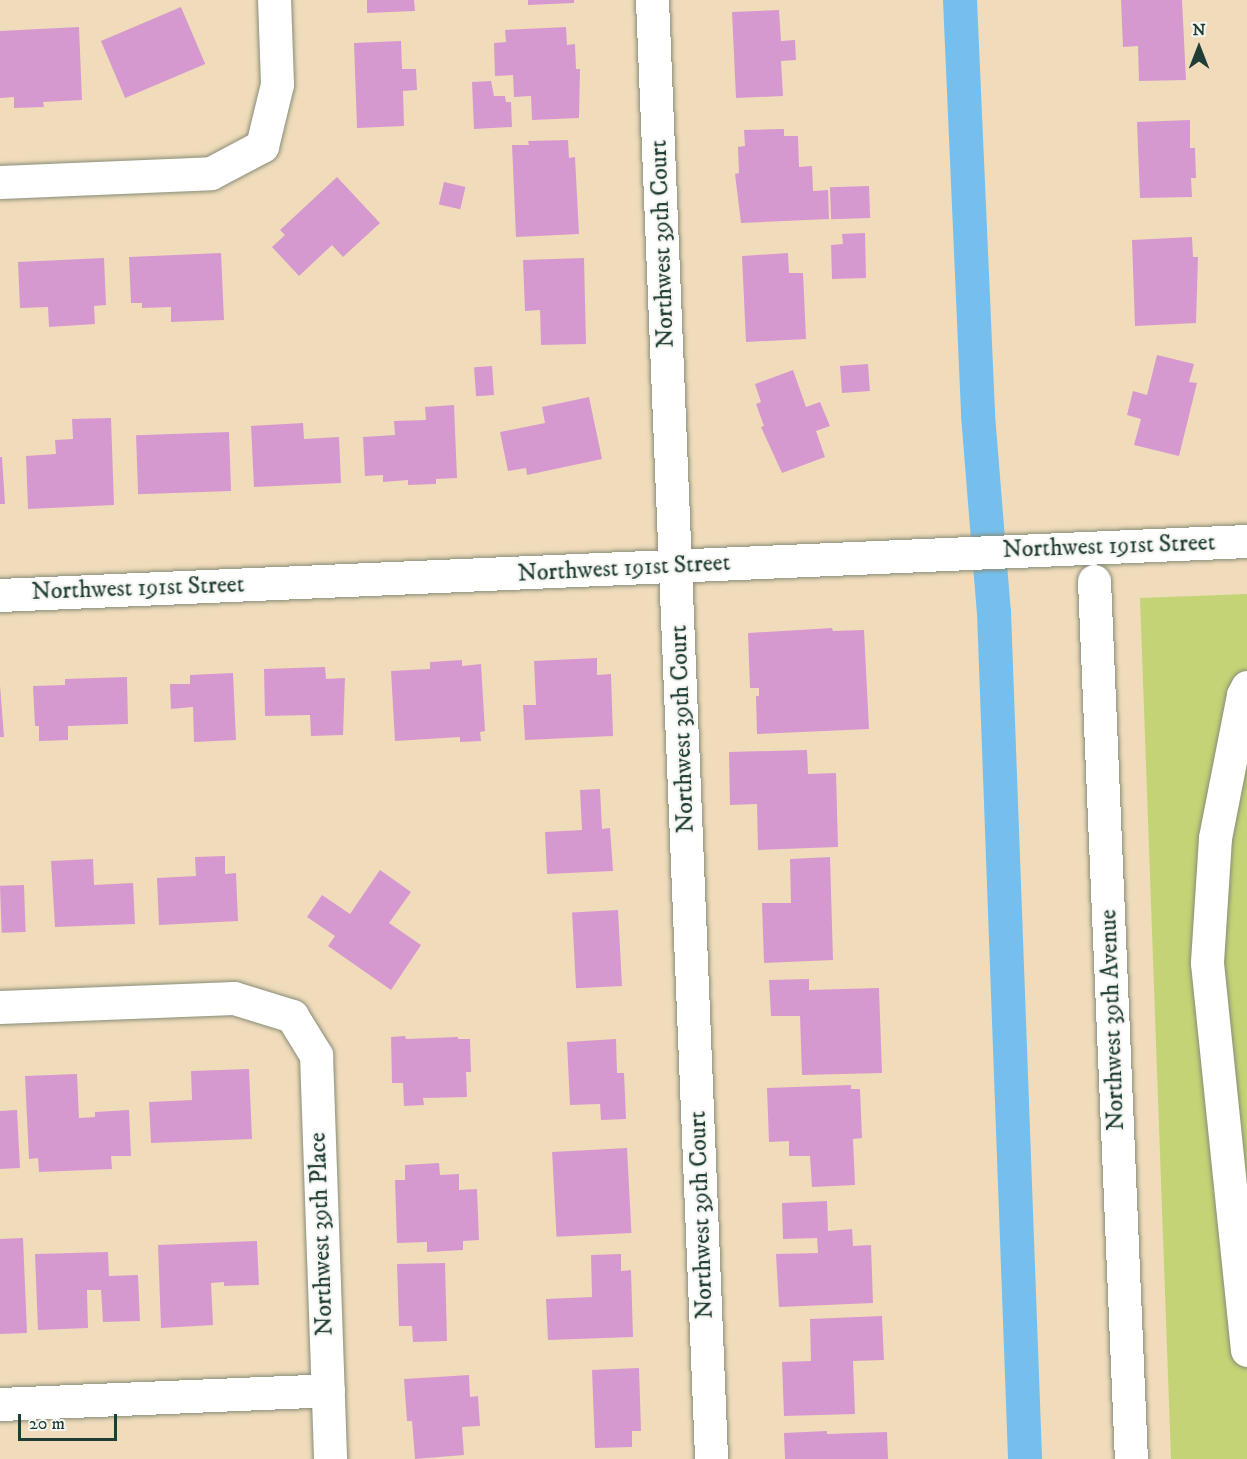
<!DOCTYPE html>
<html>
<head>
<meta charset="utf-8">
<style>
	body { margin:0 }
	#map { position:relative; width:1247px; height:1459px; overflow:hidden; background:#f0dcbb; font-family:"IM FELL DW Pica",serif }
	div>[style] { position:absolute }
	.green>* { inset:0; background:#c4d375 }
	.canal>* { height:34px; margin:-17px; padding:0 17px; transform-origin:17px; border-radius:17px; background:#75bfee }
	.building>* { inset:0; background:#d699cf; transform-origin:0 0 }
	.roads { filter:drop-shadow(0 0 2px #888c78) drop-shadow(0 0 2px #888c78) }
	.minor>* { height:33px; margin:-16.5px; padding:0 16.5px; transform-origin:16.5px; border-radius:16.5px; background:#fff }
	span { translate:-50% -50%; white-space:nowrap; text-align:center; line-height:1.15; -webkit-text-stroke:4.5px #f6f6f2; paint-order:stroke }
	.street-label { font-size:24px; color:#1f3d34 }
	.north { position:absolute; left:1169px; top:18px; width:60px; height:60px; -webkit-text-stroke:4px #f6f6f2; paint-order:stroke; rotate:0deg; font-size:16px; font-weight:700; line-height:24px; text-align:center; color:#1f3d34 }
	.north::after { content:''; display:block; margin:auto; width:21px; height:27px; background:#1f3d34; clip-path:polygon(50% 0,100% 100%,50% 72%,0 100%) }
	.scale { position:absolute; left:18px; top:1414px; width:99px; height:27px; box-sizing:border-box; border:3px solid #1f3d34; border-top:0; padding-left:8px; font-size:18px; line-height:21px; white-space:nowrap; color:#1f3d34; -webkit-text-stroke:4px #f6f6f2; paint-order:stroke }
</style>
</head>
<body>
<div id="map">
	<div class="green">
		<div style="clip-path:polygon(1247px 594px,1247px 1459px,1171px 1459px,1140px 598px)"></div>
	</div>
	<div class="canal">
		<div style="left:960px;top:0;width:415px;rotate:87.5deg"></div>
		<div style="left:978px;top:415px;width:198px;rotate:85.4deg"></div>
		<div style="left:994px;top:612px;width:848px;rotate:87.9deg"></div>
	</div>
	<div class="building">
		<div style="clip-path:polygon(367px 0,414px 0,415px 11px,367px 13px)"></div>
		<div style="clip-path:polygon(528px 0,574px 0,574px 3px,528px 5px)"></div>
		<div style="clip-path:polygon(1121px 0,1182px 0,1186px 80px,1139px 81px,1138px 46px,1123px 47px)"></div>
		<div style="left:181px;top:7px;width:62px;height:87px;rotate:67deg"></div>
		<div style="clip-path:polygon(779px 10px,781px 41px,795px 40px,796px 60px,781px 61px,783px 96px,736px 98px,732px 12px)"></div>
		<div style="clip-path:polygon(79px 27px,82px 100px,43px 102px,44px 107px,14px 108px,14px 97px,0 98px,0 31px)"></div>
		<div style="clip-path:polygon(566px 27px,567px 45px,575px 44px,576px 69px,580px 69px,579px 118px,532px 120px,531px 96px,514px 97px,513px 75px,495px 76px,494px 43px,506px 42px,505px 30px)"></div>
		<div style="clip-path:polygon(401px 41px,402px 69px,416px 69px,417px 90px,403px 91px,404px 126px,357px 128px,354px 43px)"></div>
		<div style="clip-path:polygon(491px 81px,494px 96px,505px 96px,506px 102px,511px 102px,512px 127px,474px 129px,472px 82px)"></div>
		<div style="clip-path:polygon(1190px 120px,1190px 148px,1195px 148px,1196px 178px,1191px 178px,1192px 197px,1140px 198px,1137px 122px)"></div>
		<div style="clip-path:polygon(784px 129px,784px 136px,798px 136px,799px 167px,812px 166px,813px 191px,828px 190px,829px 219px,741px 223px,735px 174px,739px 173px,738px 147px,745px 146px,744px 130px)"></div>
		<div style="clip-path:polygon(568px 140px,569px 158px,575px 157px,579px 234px,516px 237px,512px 145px,529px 145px,528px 141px)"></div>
		<div style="clip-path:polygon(337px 177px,380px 223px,343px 257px,332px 245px,299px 276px,272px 247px,285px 235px,280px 230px)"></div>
		<div style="left:444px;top:182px;width:22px;height:23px;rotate:13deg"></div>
		<div style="left:869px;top:186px;width:32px;height:39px;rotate:88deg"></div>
		<div style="clip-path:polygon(865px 233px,866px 278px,832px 279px,831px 245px,843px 244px,842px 234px)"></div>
		<div style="clip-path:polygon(1192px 237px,1193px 257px,1198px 257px,1196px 323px,1135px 326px,1132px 240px)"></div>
		<div style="clip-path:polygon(221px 253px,224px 320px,171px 322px,171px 307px,142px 308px,142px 303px,131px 303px,129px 257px)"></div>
		<div style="clip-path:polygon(788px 253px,789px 273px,803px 273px,806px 339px,746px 342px,742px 256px)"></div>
		<div style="clip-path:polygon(104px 258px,106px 305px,94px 306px,95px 324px,49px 327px,48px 307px,20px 308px,18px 262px)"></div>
		<div style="clip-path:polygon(584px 258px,586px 344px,541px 345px,540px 310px,525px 311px,523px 260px)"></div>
		<div style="clip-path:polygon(1157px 355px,1194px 364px,1189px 382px,1197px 383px,1179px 456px,1134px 445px,1141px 419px,1127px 415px,1133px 391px,1147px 395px)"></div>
		<div style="left:868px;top:364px;width:27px;height:28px;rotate:86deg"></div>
		<div style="left:492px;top:366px;width:29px;height:18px;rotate:86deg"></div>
		<div style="clip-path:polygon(793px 370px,806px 407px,820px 402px,830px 426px,816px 431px,825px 457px,782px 473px,761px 427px,764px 426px,756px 404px,761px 402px,755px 384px)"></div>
		<div style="clip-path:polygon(589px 397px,602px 459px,527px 475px,526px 468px,508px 471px,500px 432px,545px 423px,542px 407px)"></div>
		<div style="clip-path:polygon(454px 405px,457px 478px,436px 479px,436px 484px,408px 485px,408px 480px,383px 482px,383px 475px,365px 476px,363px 437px,395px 435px,394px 421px,426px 420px,425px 407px)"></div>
		<div style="clip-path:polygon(111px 418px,114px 505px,28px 509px,26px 456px,56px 454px,55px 440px,73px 439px,72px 419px)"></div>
		<div style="clip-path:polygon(303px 423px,304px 439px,339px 437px,341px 483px,254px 487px,251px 426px)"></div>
		<div style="left:229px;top:432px;width:59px;height:93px;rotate:88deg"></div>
		<div style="clip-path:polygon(0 457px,2px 457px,5px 504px,0 504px)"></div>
		<div style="clip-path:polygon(832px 628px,833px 631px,864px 630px,869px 729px,757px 734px,756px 696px,759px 696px,759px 688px,750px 688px,748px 633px)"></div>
		<div style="clip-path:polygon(597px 658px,597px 675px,611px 674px,613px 736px,525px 740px,523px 705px,536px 705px,534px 661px)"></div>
		<div style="clip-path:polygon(462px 660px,462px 666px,481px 664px,485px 731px,480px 732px,481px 741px,460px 742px,460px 737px,395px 741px,391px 671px,430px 669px,430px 662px)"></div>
		<div style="clip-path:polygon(325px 667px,326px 679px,345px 678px,343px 735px,311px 736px,310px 715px,265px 716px,264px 669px)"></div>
		<div style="clip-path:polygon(233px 673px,236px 740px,194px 742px,193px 707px,171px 709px,170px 684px,190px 684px,190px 675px)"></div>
		<div style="clip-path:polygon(127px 677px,128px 724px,68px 726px,68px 740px,39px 741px,39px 726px,35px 726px,33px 686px,65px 685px,65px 679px)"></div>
		<div style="clip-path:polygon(0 685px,4px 737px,0 737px)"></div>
		<div style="clip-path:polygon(807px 750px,808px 774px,836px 773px,838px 847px,758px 850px,757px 804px,730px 805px,729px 752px)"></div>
		<div style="clip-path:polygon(600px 789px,602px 829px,610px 828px,613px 871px,547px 874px,545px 832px,582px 830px,580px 790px)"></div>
		<div style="clip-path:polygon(225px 856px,225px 874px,236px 873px,238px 921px,159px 925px,157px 878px,196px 876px,195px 857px)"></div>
		<div style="clip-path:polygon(830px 857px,833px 960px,764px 963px,762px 903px,791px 903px,790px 859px)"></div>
		<div style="clip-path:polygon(93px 859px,94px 885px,133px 883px,135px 924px,55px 927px,51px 861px)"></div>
		<div style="clip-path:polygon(380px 870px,411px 892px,389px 923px,421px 945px,391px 990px,328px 946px,335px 936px,307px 917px,322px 895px,350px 914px)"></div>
		<div style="left:24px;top:885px;width:47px;height:24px;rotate:88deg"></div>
		<div style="left:618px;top:910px;width:76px;height:46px;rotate:87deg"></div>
		<div style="clip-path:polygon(809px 979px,809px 990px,879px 988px,882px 1073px,802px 1075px,800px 1016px,771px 1016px,769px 980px)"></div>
		<div style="clip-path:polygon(405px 1036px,406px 1039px,458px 1037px,458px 1039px,470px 1039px,471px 1072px,466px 1072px,467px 1097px,423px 1098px,424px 1105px,404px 1106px,403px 1083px,392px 1083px,391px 1037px)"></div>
		<div style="clip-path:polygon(616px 1039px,617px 1073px,624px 1073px,626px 1119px,601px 1120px,600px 1104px,570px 1105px,567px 1042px)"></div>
		<div style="clip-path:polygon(249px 1069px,252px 1139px,151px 1143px,149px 1102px,192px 1100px,191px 1071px)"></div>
		<div style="clip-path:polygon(77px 1074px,79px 1118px,95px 1117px,95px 1112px,129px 1110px,131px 1156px,111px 1156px,112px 1169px,39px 1172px,38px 1158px,29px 1159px,25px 1076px)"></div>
		<div style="clip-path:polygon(851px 1085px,851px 1089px,860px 1089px,862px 1138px,853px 1139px,855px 1185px,812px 1187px,810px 1156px,789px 1156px,789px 1141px,769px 1142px,767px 1088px)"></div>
		<div style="clip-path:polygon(17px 1110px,20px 1168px,0 1169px,0 1111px)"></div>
		<div style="left:627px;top:1148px;width:85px;height:75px;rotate:87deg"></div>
		<div style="clip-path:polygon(439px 1163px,440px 1175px,459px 1174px,459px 1190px,477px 1189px,479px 1240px,463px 1241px,463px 1250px,427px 1252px,427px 1242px,397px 1243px,395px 1180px,405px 1180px,405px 1165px)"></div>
		<div style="clip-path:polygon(827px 1201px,828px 1231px,852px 1229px,853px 1246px,871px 1245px,873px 1303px,779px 1307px,776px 1254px,818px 1253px,817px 1238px,783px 1239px,782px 1203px)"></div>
		<div style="clip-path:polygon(23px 1238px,27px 1333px,0 1334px,0 1239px)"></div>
		<div style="clip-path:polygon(257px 1241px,259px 1285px,224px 1286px,224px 1282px,211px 1283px,213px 1325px,161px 1328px,158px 1245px)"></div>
		<div style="clip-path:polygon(108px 1252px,109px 1276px,138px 1275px,140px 1321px,103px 1322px,101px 1290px,87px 1290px,88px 1328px,38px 1330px,35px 1254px)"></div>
		<div style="clip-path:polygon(621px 1254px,621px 1271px,631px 1270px,633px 1337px,548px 1340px,546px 1299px,592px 1297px,591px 1255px)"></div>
		<div style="clip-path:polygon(445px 1263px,447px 1341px,413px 1342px,412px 1326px,399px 1326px,397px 1264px)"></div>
		<div style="clip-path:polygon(882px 1316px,884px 1360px,853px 1361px,855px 1414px,784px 1416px,782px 1362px,811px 1361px,810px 1319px)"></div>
		<div style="clip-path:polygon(639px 1368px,641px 1431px,632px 1431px,632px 1447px,595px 1448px,592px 1370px)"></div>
		<div style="clip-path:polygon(469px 1375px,470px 1397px,478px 1396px,480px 1426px,462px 1427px,464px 1455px,415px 1459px,412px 1421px,407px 1421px,404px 1379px)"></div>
		<div style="clip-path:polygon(827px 1431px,827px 1434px,887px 1432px,888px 1459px,785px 1459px,784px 1433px)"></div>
	</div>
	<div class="roads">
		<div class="minor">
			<div style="left:652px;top:0;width:1460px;rotate:87.68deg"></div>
			<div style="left:0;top:182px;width:211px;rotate:-2.4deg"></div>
			<div style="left:211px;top:173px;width:58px;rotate:-27.9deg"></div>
			<div style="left:262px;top:146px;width:64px;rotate:-76.4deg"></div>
			<div style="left:277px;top:84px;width:84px;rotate:-92deg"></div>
			<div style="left:1094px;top:581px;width:879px;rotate:87.59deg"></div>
			<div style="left:0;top:595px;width:1248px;rotate:-2.48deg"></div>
			<div style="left:1247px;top:687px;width:9px;rotate:117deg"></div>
			<div style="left:1243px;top:695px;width:146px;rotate:101.1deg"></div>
			<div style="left:1215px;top:838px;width:125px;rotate:93.7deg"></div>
			<div style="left:1207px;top:963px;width:389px;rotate:84.1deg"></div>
			<div style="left:0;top:1007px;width:234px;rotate:-2.2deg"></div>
			<div style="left:234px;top:998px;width:61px;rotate:17.2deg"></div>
			<div style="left:292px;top:1016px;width:46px;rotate:58.4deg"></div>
			<div style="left:316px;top:1055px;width:404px;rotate:88deg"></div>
			<div style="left:0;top:1404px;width:328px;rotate:-2.4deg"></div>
		</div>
	</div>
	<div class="street-label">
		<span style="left:663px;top:244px;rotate:-92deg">Northwest 39th Court</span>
		<span style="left:1109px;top:547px;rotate:-2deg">Northwest 191st Street</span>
		<span style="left:624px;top:569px;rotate:-3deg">Northwest 191st Street</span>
		<span style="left:138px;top:589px;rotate:-2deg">Northwest 191st Street</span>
		<span style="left:683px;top:729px;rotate:-92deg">Northwest 39th Court</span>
		<span style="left:1113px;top:1020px;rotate:-92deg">Northwest 39th Avenue</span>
		<span style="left:702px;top:1215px;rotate:-92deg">Northwest 39th Court</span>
		<span style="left:322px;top:1234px;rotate:-92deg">Northwest 39th Place</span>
	</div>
	<div class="north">N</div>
	<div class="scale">20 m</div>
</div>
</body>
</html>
